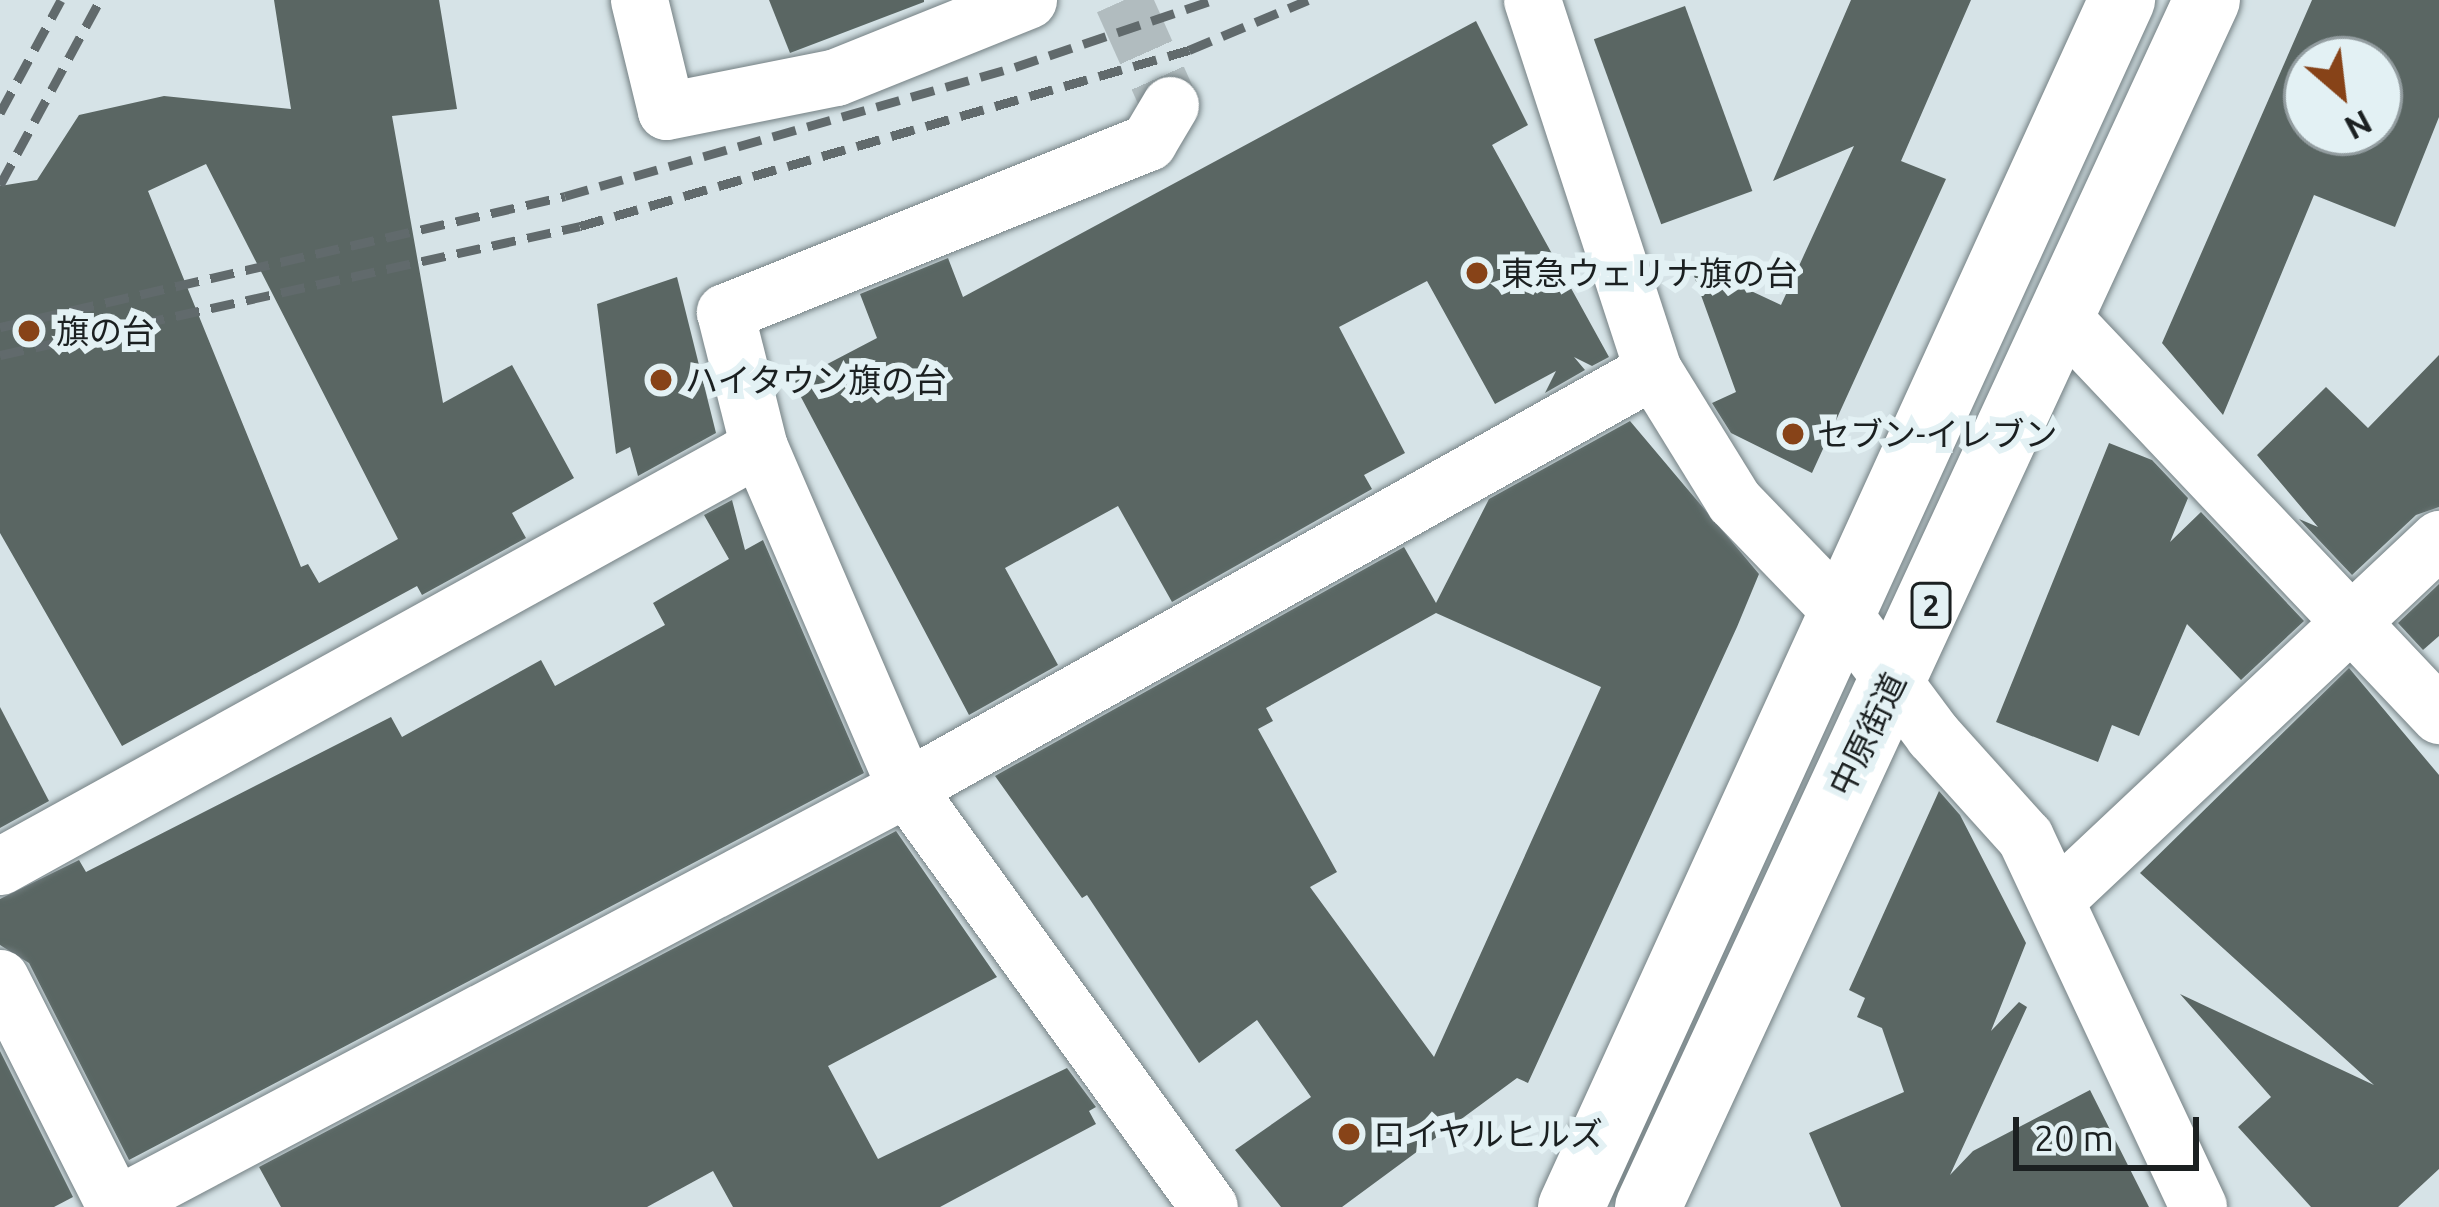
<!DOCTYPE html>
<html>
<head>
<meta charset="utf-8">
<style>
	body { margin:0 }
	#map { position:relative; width:2439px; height:1207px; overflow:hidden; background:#d6e3e7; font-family:Ubuntu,"Noto Sans JP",sans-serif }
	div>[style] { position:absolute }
	.building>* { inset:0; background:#5a6663; transform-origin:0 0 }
	.street-tunnel>* { height:57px; margin-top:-28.5px; transform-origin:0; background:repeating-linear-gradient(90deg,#b1bcbf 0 57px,transparent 0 85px) }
	.roads { filter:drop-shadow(0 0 3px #748083) drop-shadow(0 0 3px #748083) }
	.street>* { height:57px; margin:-28.5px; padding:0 28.5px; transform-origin:28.5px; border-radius:28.5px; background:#fff }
	.primary>* { height:66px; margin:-33px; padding:0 33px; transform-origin:33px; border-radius:33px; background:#fff }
	.rail>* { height:9px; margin-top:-4.5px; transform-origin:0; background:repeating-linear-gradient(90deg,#616a6c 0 24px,transparent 0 36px) }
	.dots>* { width:33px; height:33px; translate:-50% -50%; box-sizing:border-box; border:6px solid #e3f1f4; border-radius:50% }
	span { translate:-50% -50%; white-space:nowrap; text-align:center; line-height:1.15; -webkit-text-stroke:12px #e3f1f4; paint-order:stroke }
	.shield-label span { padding:3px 9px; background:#e3f1f4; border:3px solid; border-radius:9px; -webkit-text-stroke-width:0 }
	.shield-label { font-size:30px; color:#1b2021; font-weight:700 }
	.poi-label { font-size:33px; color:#1b2021 }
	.left { translate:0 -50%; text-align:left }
	.street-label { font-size:33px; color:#1b2021 }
	.north { position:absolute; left:2283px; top:36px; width:120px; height:120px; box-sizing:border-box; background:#e3f1f4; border:3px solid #939da0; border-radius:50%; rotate:152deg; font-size:33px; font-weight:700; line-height:48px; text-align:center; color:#1b2021 }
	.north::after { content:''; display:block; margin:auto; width:42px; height:54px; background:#874318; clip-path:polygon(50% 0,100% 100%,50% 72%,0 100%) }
	.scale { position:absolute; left:2013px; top:1117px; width:186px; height:54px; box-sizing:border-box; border:6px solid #1b2021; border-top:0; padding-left:15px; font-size:36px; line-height:42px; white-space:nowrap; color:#1b2021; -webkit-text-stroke:9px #e3f1f4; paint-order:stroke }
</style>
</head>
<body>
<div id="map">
	<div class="building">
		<div style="clip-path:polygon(evenodd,274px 0,439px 0,457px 109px,392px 116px,443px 403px,512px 365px,574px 478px,512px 513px,526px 538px,422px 595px,417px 586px,122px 746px,0 533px,0 186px,37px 180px,79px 115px,164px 96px,291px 109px,274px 0,206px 164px,398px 539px,319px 583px,308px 564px,301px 567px,148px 191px,206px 164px)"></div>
		<div style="clip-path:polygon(769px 0,924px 0,924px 2px,790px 53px)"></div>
		<div style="clip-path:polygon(1851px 0,1971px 0,1901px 161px,1946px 179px,1812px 473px,1731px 433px,1712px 403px,1736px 392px,1689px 262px,1781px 305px,1854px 146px,1773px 181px)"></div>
		<div style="clip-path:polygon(evenodd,2312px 0,2439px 0,2439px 117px,2395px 227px,2314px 195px,2223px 415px,2162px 343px,2312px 0,2307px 60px,2379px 60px,2379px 132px,2307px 132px,2307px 60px)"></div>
		<div style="left:1685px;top:6px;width:197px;height:97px;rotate:70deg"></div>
		<div style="clip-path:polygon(1476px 21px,1528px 125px,1492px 145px,1609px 357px,1592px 366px,1574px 357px,1585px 370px,1545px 393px,1556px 371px,1495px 404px,1427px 281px,1339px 327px,1405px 453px,1364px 475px,1372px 489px,1172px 602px,1118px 506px,1005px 568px,1058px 665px,969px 715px,793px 382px,877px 338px,860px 294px,948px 258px,963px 297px)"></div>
		<div style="clip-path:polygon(677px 277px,716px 433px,638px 476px,630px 447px,616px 454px,597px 304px)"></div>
		<div style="clip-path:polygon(2439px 355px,2439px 507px,2416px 515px,2352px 575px,2299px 519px,2318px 527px,2257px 455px,2326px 387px,2368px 428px)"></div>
		<div style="clip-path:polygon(evenodd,1630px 421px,1759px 574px,1737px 627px,1528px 1083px,1517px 1078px,1342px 1207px,1281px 1207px,1235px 1150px,1311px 1097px,1257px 1020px,1199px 1063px,1087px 895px,1082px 898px,995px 776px,1404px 547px,1436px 603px,1489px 499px,1630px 421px,1436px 613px,1601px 687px,1434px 1057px,1310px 887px,1337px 872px,1258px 729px,1273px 721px,1266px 708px,1436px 613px)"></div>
		<div style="clip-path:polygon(2109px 443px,2152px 460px,2188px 498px,2170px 542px,2201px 512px,2304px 621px,2241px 680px,2187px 624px,2139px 736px,2112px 725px,2098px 762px,1996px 722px)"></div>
		<div style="clip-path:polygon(732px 500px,745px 550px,763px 540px,864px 773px,129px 1160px,29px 963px,0 945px,0 899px,79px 860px,86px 872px,391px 717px,402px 737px,541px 660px,555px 686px,665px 625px,653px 603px,729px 559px,704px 515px)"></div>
		<div style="clip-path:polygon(2439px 584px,2439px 636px,2423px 650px,2398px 623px)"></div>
		<div style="clip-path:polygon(2349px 668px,2439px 775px,2439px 1169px,2398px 1207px,2311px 1207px,2238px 1127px,2271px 1097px,2180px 994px,2374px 1085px,2140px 873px)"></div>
		<div style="clip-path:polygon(0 707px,49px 801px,0 828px)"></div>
		<div style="clip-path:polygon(1939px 791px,1960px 815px,2026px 943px,1991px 1031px,2019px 1002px,2027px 1007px,1950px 1175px,1973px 1151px,2090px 1090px,2149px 1207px,1841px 1207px,1809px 1133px,1904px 1092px,1882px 1028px,1857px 1017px,1865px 998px,1849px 990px)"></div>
		<div style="clip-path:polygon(896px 831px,997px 977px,828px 1066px,878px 1159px,1067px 1068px,1096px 1107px,1089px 1111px,1096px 1124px,940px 1207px,733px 1207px,713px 1171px,647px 1207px,281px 1207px,259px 1167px)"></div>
		<div style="clip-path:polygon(0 1051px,73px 1197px,54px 1207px,0 1207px)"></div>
	</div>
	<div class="street-tunnel">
		<div style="left:1123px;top:0;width:115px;rotate:65.9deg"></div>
	</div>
	<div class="roads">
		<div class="street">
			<div style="left:639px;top:0;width:114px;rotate:76.3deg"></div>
			<div style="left:666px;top:111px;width:173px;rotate:-11.3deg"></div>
			<div style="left:836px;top:77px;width:207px;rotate:-21.9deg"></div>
			<div style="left:1532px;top:0;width:389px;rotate:71.9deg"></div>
			<div style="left:1653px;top:370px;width:154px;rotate:58.3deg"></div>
			<div style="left:1734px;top:501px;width:157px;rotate:46deg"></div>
			<div style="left:1843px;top:614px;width:151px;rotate:53.4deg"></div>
			<div style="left:1933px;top:735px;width:137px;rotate:48deg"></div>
			<div style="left:2025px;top:837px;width:408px;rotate:64.9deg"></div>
			<div style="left:1170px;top:105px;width:43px;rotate:120.7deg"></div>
			<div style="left:1148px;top:142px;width:456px;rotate:158.1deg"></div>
			<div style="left:725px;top:312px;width:139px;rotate:75.9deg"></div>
			<div style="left:759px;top:447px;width:371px;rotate:66.7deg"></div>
			<div style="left:906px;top:788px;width:517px;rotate:54.13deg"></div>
			<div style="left:2061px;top:316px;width:550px;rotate:46.55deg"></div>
			<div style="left:0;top:866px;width:867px;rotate:-28.9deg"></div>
			<div style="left:2058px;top:897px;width:523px;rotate:-43.22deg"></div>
			<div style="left:0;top:978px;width:255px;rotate:63.2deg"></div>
			<div style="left:113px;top:1207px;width:897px;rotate:-27.85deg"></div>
			<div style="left:906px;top:788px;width:856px;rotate:-29.23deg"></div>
		</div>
		<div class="primary">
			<div style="left:1571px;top:1207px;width:1327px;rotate:-65.46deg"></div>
			<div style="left:1648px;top:1207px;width:1330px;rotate:-65.15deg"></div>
		</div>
	</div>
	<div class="rail">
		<div style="left:0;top:113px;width:128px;rotate:-61.6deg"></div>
		<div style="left:0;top:185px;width:210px;rotate:-61.6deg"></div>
		<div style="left:0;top:327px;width:580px;rotate:-13.05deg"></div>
		<div style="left:565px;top:196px;width:468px;rotate:-16deg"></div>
		<div style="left:1015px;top:67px;width:209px;rotate:-18.7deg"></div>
		<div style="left:0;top:355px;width:594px;rotate:-12.54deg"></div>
		<div style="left:580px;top:226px;width:634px;rotate:-16.12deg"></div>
		<div style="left:1189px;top:50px;width:129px;rotate:-22.8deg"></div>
	</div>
	<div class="dots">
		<div style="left:1477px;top:273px;background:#874318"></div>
		<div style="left:29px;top:331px;background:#874318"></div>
		<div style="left:661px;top:380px;background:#874318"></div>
		<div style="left:1793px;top:434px;background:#874318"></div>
		<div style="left:1349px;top:1134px;background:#874318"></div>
	</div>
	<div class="shield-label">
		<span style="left:1931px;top:605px">2</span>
	</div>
	<div class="poi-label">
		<span class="left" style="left:1501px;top:273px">東急ウェリナ旗の台</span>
		<span class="left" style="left:56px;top:331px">旗の台</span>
		<span class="left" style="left:685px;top:380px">ハイタウン旗の台</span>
		<span class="left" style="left:1817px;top:434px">セブン-イレブン</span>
		<span class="left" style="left:1373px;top:1134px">ロイヤルヒルズ</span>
	</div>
	<div class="street-label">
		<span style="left:1867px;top:734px;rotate:-64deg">中原街道</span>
	</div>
	<div class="north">N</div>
	<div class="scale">20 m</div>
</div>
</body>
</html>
